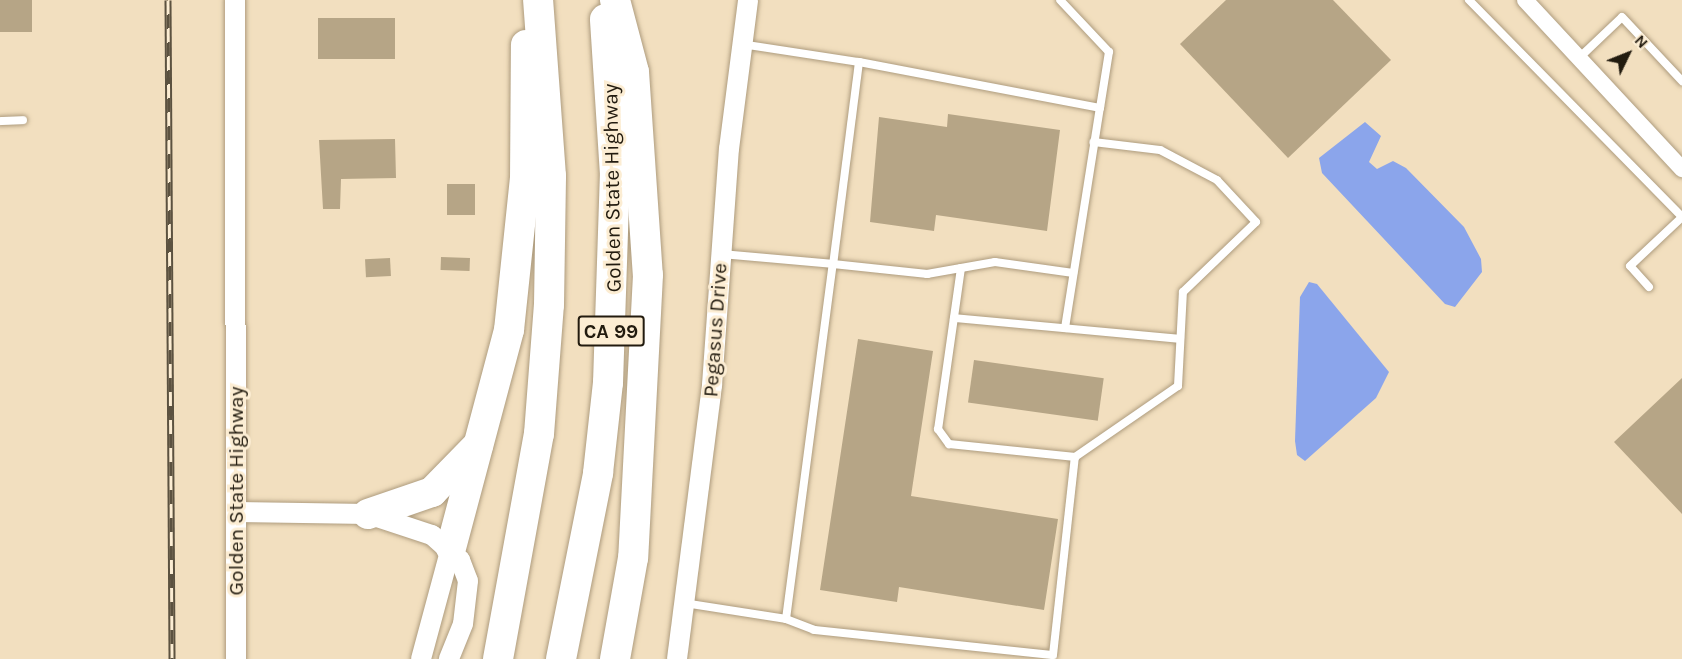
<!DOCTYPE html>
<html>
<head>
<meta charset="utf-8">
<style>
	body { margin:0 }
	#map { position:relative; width:1682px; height:659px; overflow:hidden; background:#f2dfbf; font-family:Karla,sans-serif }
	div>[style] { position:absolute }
	.water>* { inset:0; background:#8ba5eb }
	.building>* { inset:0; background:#b6a586; transform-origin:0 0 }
	.roads { filter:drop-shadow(0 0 2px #ae9c7e) drop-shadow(0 0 2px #ae9c7e) }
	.service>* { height:8px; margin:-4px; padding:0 4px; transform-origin:4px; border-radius:4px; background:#fff }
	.minor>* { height:16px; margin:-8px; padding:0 8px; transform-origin:8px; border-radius:8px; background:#fff }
	.tertiary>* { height:20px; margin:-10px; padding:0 10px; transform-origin:10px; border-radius:10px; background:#fff }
	.motorway>* { height:30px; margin:-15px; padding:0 15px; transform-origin:15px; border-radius:15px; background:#fff }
	.rail>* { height:7px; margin-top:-3.5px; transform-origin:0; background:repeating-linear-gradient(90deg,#fcedd3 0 14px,#5c5240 0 28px); box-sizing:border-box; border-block:2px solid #5c5240 }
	span { translate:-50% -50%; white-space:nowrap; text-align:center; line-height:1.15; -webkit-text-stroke:6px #fcedd3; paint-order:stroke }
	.shield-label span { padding:2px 4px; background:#fcedd3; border:2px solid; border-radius:4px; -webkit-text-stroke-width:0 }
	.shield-label { font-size:20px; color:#221b0f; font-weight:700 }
	.street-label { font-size:21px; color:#221b0f }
	.north { position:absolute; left:1598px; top:24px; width:60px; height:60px; -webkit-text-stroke:4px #fcedd3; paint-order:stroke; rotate:47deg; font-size:16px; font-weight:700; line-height:24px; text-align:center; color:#221b0f }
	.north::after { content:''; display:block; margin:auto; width:21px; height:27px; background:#221b0f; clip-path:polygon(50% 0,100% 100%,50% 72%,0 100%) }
</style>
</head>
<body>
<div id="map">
	<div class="water">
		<div style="clip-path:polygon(1365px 122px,1381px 136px,1369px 162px,1377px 169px,1393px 161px,1406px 168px,1464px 227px,1481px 259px,1482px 272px,1455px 307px,1445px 304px,1322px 173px,1319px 158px)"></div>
		<div style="clip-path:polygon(1309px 282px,1317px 284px,1389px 372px,1376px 398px,1305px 461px,1297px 455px,1295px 441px,1300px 297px)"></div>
	</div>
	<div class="building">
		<div style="left:0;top:0;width:32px;height:32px"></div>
		<div style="clip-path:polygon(1226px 0,1333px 0,1391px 60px,1288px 158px,1180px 44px)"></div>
		<div style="left:395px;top:18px;width:41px;height:77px;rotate:90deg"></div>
		<div style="clip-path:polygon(948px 114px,1060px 130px,1047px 231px,936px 215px,934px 231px,870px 222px,879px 117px,947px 127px)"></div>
		<div style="clip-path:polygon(395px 139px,396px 178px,341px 179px,340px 209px,323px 209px,319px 140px)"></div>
		<div style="left:447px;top:184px;width:28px;height:31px"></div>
		<div style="left:441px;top:257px;width:29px;height:13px;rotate:2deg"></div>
		<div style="left:390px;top:258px;width:18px;height:25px;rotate:87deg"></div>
		<div style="clip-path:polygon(858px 339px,933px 351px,911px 496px,1058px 519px,1044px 610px,899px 587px,897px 602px,820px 590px)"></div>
		<div style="left:974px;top:360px;width:131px;height:43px;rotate:8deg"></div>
		<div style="clip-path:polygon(1682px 378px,1682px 514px,1614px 442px)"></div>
	</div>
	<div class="roads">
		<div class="service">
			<div style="left:1469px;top:0;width:304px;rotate:45.5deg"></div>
			<div style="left:741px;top:44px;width:119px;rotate:8.7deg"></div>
			<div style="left:859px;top:62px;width:204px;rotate:97.3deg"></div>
			<div style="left:833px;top:264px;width:95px;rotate:6.1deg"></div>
			<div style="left:927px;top:274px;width:69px;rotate:-10deg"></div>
			<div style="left:995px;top:262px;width:79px;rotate:8deg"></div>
			<div style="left:1579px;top:58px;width:59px;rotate:-43.6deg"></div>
			<div style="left:1622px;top:17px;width:88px;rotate:46.8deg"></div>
			<div style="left:859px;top:62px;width:245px;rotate:10.8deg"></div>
			<div style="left:1100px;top:108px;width:57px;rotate:-80.9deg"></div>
			<div style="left:1109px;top:52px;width:71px;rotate:-133.3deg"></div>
			<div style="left:0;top:121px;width:23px;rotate:-2deg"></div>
			<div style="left:961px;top:268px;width:163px;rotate:98.1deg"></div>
			<div style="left:938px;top:429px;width:19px;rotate:54deg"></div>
			<div style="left:949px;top:444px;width:127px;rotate:5.9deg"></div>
			<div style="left:1075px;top:457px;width:125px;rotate:-34.6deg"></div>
			<div style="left:1178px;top:386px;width:94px;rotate:-87deg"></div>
			<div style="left:1183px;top:292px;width:101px;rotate:-43.8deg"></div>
			<div style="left:1256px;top:222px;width:57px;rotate:-132.9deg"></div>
			<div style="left:1217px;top:180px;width:64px;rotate:-152.2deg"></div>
			<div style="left:1160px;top:150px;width:67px;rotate:-173.2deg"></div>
			<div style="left:1649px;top:287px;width:28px;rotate:-132deg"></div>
			<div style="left:1630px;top:266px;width:67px;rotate:-43.2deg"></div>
			<div style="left:954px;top:318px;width:227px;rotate:5.3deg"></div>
			<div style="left:1065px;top:328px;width:223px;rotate:-81deg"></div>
			<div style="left:684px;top:603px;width:103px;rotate:8.9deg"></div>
			<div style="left:786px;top:619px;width:358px;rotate:-82.5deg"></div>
			<div style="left:833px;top:264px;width:111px;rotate:-174.9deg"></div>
			<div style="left:786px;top:619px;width:30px;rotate:21deg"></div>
			<div style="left:814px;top:630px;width:240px;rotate:6deg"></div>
			<div style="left:1053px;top:655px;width:199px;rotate:-83.7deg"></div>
		</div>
		<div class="minor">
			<div style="left:1525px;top:0;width:231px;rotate:47.1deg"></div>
		</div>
		<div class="tertiary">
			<div style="left:235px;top:0;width:659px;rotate:89.91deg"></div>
			<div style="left:237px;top:512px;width:131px;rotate:0.9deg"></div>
			<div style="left:368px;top:514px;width:67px;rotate:18.2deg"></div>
			<div style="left:432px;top:535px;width:38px;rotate:42deg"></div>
			<div style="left:460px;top:560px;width:22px;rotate:69deg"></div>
			<div style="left:468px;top:581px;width:43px;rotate:96.6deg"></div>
			<div style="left:463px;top:624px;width:38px;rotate:112deg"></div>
			<div style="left:421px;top:659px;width:115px;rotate:-74.9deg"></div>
			<div style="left:677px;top:659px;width:276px;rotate:-82.7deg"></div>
			<div style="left:712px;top:385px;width:237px;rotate:-85.9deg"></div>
			<div style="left:729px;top:149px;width:150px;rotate:-82.7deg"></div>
		</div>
		<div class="motorway">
			<div style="left:615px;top:0;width:74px;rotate:75.2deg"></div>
			<div style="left:634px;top:72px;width:203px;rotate:86.1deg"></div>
			<div style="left:648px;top:275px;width:283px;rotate:93deg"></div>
			<div style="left:633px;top:558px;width:103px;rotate:100.1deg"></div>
			<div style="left:368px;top:514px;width:68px;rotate:-19deg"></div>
			<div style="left:432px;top:492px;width:66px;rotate:-45.6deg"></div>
			<div style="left:451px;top:548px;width:226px;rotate:-75.1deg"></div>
			<div style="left:509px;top:330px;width:152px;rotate:-84deg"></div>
			<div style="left:525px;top:179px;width:134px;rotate:-89.6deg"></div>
			<div style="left:498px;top:659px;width:229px;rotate:-79.7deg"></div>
			<div style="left:539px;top:434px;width:129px;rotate:-85.6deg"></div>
			<div style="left:549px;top:305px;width:129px;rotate:-89.1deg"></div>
			<div style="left:551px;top:176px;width:176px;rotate:-94.2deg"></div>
			<div style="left:561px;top:659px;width:190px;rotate:-78.7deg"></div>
			<div style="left:598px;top:473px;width:91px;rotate:-83.7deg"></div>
			<div style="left:608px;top:383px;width:208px;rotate:-88.1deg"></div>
			<div style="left:615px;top:175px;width:156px;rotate:-93.7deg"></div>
		</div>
	</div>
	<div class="rail">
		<div style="left:168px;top:0;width:659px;rotate:89.65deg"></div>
	</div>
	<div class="shield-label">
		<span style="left:611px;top:331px">CA 99</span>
	</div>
	<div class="street-label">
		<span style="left:612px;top:188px;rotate:-91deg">Golden State Highway</span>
		<span style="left:715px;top:330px;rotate:-86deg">Pegasus Drive</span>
		<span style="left:236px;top:491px;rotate:-90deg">Golden State Highway</span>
	</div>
	<div class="north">N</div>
</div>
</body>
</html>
